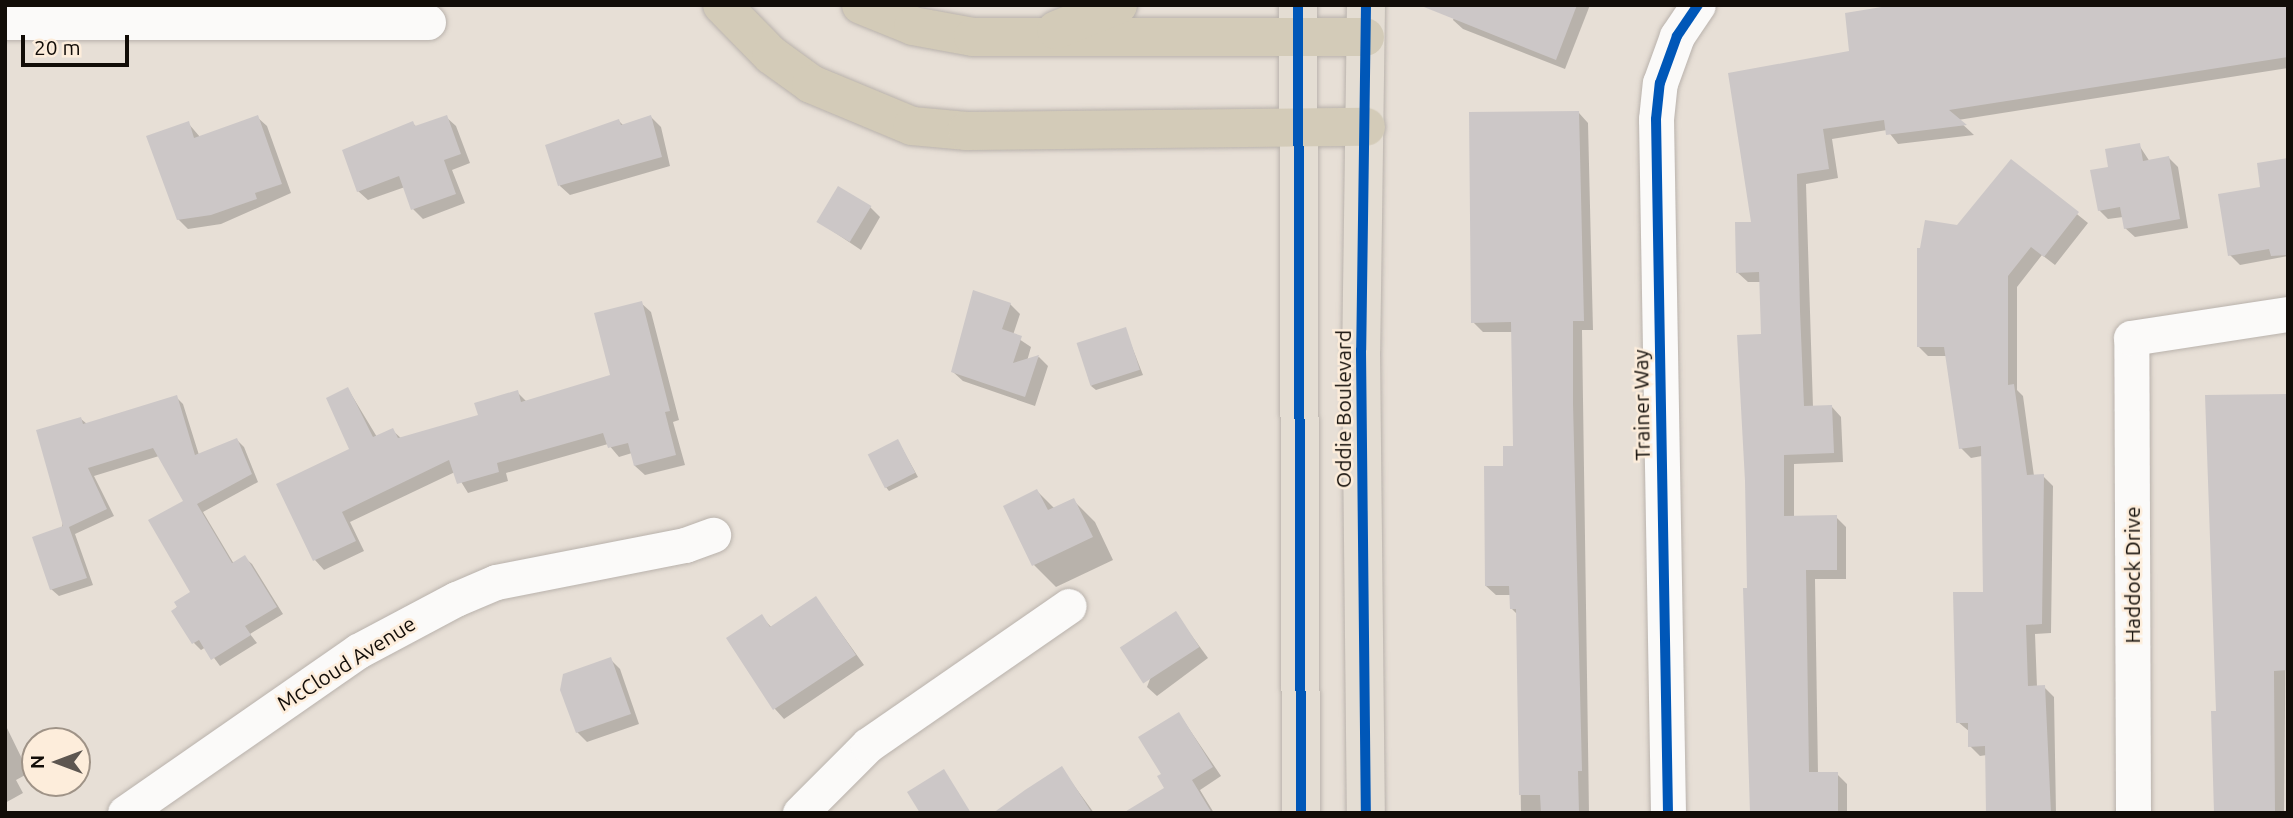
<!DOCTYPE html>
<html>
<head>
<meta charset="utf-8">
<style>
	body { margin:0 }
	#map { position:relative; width:2293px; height:818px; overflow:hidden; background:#e7dfd6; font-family:Ubuntu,sans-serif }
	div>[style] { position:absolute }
	.shadow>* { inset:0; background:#0003 }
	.building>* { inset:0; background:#ccc7c7; transform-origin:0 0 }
	.roads { filter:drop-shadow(0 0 2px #b9b2ac) drop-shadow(0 0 2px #b9b2ac) }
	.minor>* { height:35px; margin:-17.5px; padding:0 17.5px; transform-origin:17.5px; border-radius:17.5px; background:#fbfaf9 }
	.major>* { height:38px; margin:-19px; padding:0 19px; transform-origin:19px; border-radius:19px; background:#e4ddd3 }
	.highway>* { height:38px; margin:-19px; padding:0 19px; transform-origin:19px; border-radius:19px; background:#d3cbb8 }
	.cycleway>* { height:10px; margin:-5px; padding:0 5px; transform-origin:5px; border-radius:5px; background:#0057b8 }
	span { translate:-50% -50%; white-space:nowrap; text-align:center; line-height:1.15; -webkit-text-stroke:5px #fdeddb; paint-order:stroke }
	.street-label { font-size:21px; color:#120d08 }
	.frame { position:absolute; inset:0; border:7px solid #120d08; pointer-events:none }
	.north { position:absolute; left:21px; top:727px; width:70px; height:70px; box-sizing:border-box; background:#fdeddb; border:2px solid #9f9387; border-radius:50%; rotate:270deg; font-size:19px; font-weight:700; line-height:28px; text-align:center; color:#120d08 }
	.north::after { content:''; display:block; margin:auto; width:24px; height:32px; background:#5d5650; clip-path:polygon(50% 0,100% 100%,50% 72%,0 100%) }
	.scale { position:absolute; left:21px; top:35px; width:108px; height:32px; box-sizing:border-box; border:4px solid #120d08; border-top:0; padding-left:9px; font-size:21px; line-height:24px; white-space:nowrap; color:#120d08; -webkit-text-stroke:5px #fdeddb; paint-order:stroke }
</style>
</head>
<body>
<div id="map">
	<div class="shadow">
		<div style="clip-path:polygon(1459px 5px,1590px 5px,1565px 69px,1463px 29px,1453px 20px)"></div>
		<div style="clip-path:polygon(2288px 5px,2288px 68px,1958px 120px,1974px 135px,1898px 144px,1887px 130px,1832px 139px,1838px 178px,1806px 184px,1813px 407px,1832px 407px,1841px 417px,1843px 462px,1794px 464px,1794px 518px,1836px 517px,1846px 527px,1846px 579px,1815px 579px,1818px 774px,1837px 774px,1847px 784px,1847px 813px,1751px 813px,1749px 590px,1763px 336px,1761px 282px,1748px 282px,1738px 273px,1753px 223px,1730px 74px)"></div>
		<div style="clip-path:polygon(1579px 113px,1588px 123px,1593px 330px,1582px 330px,1589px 813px,1521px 813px,1518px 615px,1512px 609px,1511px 595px,1496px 595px,1486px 586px,1505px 467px,1515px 448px,1513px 332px,1483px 332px,1473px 322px)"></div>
		<div style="clip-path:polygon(257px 117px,267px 126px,291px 193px,221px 224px,188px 229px,178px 219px,188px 123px,200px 137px)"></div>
		<div style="clip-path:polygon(446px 117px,456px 126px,470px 163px,452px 170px,465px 203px,423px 219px,413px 209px,405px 187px,368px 200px,358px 191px,412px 123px,417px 127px)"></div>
		<div style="clip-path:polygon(651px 117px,661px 127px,670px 166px,570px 195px,560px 186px,547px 146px,619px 121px,624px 126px)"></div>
		<div style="clip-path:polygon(2139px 145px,2150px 162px,2169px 158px,2178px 167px,2188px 228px,2135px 237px,2125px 228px,2123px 217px,2108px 219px,2099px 210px,2110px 169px)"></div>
		<div style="clip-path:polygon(2288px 159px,2288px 256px,2240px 265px,2230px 255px,2262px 189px)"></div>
		<div style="clip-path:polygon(2012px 162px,2088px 223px,2055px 265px,2042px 255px,2017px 287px,2017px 390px,2023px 396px,2034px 476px,2043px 476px,2053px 486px,2051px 633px,2035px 634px,2037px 687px,2044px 687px,2054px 697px,2056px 813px,1988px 813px,1987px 755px,1980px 756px,1970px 746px,1970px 732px,1958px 722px,1985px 593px,1982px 456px,1971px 458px,1961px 448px,1947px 356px,1928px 356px,1918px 346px,1957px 227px)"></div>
		<div style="clip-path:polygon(870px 207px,880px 217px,861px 250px,819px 222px)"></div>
		<div style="clip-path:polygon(641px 303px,651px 312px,679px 420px,673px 422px,685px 465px,645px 475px,635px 466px,632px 453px,619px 457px,608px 444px,506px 473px,508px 481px,468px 493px,455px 472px,350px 522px,364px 551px,324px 570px,315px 560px,278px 485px,351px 449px,348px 389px,377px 437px,392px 430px,402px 439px,480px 416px,517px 392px,527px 402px,612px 377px)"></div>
		<div style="clip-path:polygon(1010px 304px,1020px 314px,1013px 335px,1031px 347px,1027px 361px,1039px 357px,1048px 366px,1035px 406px,963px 381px,953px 372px)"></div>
		<div style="clip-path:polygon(1125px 329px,1143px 375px,1096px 390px,1091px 386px)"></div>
		<div style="clip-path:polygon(2288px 396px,2284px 813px,2216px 813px,2218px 712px)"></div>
		<div style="clip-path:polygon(176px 397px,183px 404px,199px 455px,237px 440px,244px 447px,258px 482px,203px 512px,234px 564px,244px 557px,252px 564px,283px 614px,250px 634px,257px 643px,220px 666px,206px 647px,201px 650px,194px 643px,173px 611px,192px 592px,185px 501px,159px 456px,94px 476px,114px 516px,75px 534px,93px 585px,59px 596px,51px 589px,81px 419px,87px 424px)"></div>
		<div style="clip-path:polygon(898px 441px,918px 477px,889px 491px,885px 486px)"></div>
		<div style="clip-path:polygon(1037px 491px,1055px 509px,1073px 500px,1095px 522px,1113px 560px,1056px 587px,1034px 565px)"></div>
		<div style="clip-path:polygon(816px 598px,864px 665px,784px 719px,775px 709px,761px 616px,772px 628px)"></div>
		<div style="clip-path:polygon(1175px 613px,1208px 658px,1157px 696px,1147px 687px)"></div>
		<div style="clip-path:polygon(610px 659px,620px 669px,639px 724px,587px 742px,577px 732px)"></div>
		<div style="clip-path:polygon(1179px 714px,1221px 776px,1200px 790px,1214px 813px,1127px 813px,1166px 788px,1164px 774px)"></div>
		<div style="clip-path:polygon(5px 724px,29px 773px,16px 780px,23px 793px,5px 803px)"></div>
		<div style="clip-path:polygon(1062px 769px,1094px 813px,996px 813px)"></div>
	</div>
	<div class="building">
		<div style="clip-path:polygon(1419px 5px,1577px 5px,1556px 60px)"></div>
		<div style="clip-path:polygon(1894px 5px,2288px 5px,2288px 57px,1949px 110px,1967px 125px,1886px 135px,1884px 120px,1823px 129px,1829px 169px,1797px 174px,1800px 311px,1804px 406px,1832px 405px,1834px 453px,1784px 455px,1784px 516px,1837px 515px,1837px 570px,1806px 570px,1809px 772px,1838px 772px,1838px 813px,1750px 813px,1743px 588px,1747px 588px,1745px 481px,1737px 335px,1761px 334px,1759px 272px,1736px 273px,1735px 222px,1751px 222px,1728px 73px,1849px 51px,1845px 13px)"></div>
		<div style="clip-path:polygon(1579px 111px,1584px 321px,1573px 321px,1573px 403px,1582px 771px,1578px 771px,1579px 813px,1541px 813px,1540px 795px,1519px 795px,1516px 609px,1510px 609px,1509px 586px,1485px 586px,1484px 466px,1503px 466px,1503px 446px,1513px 446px,1511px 322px,1471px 323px,1469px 112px)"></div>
		<div style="clip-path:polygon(258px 115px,282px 184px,255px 193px,257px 199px,211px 215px,177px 220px,146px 136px,189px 121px,194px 138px)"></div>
		<div style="clip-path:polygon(447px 115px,461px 154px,444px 160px,456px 194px,411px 210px,399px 176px,357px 192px,342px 150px,413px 121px,415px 126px)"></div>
		<div style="clip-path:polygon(651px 115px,662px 157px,558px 186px,545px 145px,619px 119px,621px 125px)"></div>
		<div style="clip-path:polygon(2140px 143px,2143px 161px,2169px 156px,2180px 219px,2124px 229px,2120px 207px,2098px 211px,2090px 170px,2108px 167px,2105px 149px)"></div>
		<div style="clip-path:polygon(2288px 158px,2288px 255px,2271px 256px,2269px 249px,2228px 256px,2218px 194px,2260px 187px,2257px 163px)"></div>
		<div style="clip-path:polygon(2011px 159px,2079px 212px,2044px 257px,2031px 247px,2008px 276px,2008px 385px,2014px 384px,2027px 475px,2044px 474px,2042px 624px,2026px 625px,2028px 686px,2045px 685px,2051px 813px,1986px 813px,1985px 746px,1968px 747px,1968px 723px,1956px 723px,1953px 592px,1983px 592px,1981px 446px,1959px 449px,1944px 347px,1917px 347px,1917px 248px,1920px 248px,1925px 220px,1957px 225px)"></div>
		<div style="left:838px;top:186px;width:39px;height:42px;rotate:31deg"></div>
		<div style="clip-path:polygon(973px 290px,1011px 303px,1002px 329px,1022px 336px,1013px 363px,1039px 355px,1025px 397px,951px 372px)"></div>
		<div style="clip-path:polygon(642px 301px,670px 411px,665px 412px,676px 455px,634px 466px,628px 443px,608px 448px,603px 433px,497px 463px,499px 472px,457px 484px,449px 460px,342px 512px,356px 541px,313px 561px,276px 484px,349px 449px,326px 398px,348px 387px,373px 437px,393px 428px,398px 438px,478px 415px,474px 403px,518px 390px,521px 402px,610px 375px,594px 313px)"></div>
		<div style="left:1126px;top:327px;width:45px;height:52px;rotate:72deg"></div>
		<div style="clip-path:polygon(2288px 394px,2288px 670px,2274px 671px,2275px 813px,2214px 813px,2211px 711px,2216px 711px,2205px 395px)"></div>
		<div style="clip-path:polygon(177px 395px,195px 455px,237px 438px,252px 474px,197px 504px,232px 563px,245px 555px,277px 607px,245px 626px,251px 635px,211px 660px,199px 640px,192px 644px,171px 611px,177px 607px,174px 602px,190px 592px,148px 520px,183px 501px,153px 448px,88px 468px,107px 509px,69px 527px,87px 578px,50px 590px,32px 537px,63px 526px,36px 430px,81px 417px,83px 424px)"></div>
		<div style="left:898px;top:439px;width:38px;height:34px;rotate:63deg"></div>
		<div style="clip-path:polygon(1037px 489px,1048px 510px,1074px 498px,1093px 537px,1032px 566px,1003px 506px)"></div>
		<div style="clip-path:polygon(816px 596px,856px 655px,773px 710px,726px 638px,762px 614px,770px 627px)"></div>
		<div style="left:1176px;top:611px;width:43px;height:67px;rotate:57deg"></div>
		<div style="clip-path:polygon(611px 657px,631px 714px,576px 733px,560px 690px,563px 674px)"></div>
		<div style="clip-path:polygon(1179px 712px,1213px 767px,1192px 780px,1212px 813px,1123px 813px,1164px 788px,1157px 776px,1161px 774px,1138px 737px)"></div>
		<div style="clip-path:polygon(1062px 766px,1092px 813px,993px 813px,1025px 790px)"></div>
		<div style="clip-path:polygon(944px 769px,971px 813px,920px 813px,907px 792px)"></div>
	</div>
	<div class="roads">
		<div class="minor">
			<div style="left:5px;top:22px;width:423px"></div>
			<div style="left:125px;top:813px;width:284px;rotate:-34.8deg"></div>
			<div style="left:358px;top:651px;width:111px;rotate:-28deg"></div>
			<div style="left:456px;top:599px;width:43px;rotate:-23deg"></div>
			<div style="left:496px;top:582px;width:193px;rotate:-11.1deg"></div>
			<div style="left:685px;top:545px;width:30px;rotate:-20deg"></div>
			<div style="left:800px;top:813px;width:96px;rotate:-45deg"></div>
			<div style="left:868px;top:745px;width:244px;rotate:-34.7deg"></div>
			<div style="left:1668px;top:813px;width:694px;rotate:-90.99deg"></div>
			<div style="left:1656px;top:119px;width:36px;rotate:-84deg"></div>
			<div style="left:1660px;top:83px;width:50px;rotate:-70.1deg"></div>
			<div style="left:1677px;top:36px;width:37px;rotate:-56deg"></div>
			<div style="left:2133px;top:813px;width:475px;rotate:-90.2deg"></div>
			<div style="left:2131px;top:338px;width:159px;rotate:-8.7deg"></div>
		</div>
		<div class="major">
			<div style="left:1298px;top:5px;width:808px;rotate:89.79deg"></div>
			<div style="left:1366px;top:5px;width:345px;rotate:90.8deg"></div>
			<div style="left:1361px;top:350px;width:463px;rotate:89.4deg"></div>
		</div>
		<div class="highway">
			<div style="left:722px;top:5px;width:70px;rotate:45.6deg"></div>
			<div style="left:771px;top:55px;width:49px;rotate:35.9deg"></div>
			<div style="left:811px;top:84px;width:109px;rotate:22.6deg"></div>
			<div style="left:912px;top:126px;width:55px;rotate:5.2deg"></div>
			<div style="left:967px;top:131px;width:399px;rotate:-0.6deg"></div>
			<div style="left:861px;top:5px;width:56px;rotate:22deg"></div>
			<div style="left:913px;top:26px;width:61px;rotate:10.4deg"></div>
			<div style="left:973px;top:37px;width:392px"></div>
			<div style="left:1056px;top:30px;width:67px;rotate:-22deg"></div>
		</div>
	</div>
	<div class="cycleway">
		<div style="left:1298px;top:5px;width:808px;rotate:89.79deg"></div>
		<div style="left:1366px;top:5px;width:345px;rotate:90.8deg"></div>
		<div style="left:1361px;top:350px;width:463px;rotate:89.4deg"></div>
		<div style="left:1668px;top:813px;width:694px;rotate:-90.99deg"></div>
		<div style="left:1656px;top:119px;width:36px;rotate:-84deg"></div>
		<div style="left:1660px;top:83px;width:50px;rotate:-70.1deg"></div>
		<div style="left:1677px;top:36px;width:37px;rotate:-56deg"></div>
	</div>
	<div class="street-label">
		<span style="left:1641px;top:405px;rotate:-91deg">Trainer Way</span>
		<span style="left:1343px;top:409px;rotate:-90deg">Oddie Boulevard</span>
		<span style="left:2132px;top:575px;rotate:-90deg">Haddock Drive</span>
		<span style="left:346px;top:663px;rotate:-32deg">McCloud Avenue</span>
	</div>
	<div class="frame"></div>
	<div class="north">N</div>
	<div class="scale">20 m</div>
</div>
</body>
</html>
